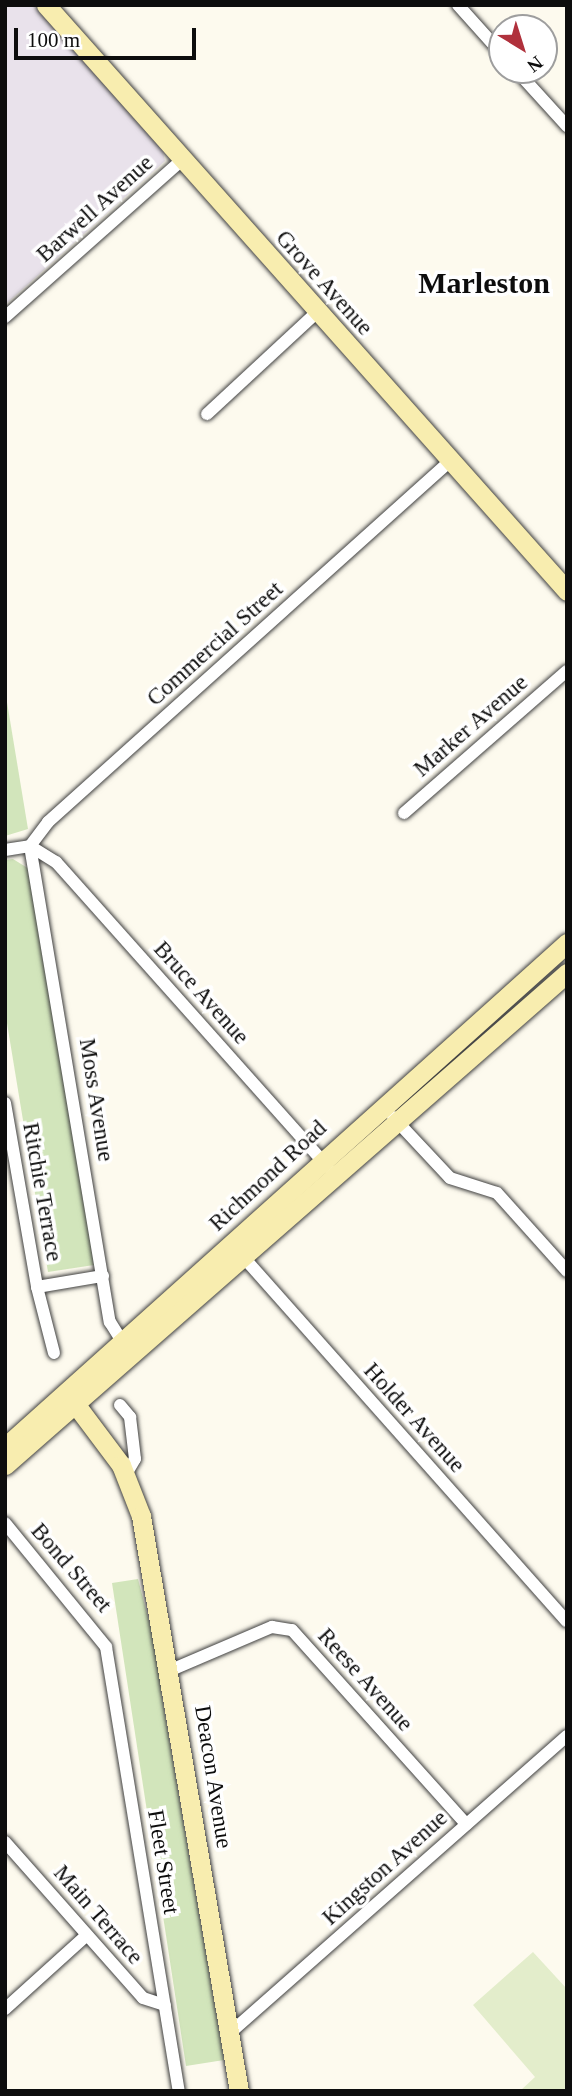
<!DOCTYPE html>
<html>
<head>
<meta charset="utf-8">
<style>
	body { margin:0 }
	#map { position:relative; width:572px; height:2096px; overflow:hidden; background:#fdfaee; font-family:"Times New Roman",serif }
	div>[style] { position:absolute }
	.industrial>* { inset:0; background:#e9e2eb }
	.green>* { inset:0; background:#d2e5bb }
	.pitch>* { inset:0; background:#e3edcb }
	.roads { filter:drop-shadow(0 0 2px #404040) drop-shadow(0 0 2px #404040) }
	.street>* { height:12px; margin:-6px; padding:0 6px; transform-origin:6px; border-radius:6px; background:#fff }
	.secondary>* { height:19px; margin:-9.5px; padding:0 9.5px; transform-origin:9.5px; border-radius:9.5px; background:#f8edaf }
	span { translate:-50% -50%; white-space:nowrap; text-align:center; line-height:1.15; -webkit-text-stroke:7px #fff; paint-order:stroke }
	.street-label { font-size:23px; color:#0d0d0d }
	.district-label { font-size:30px; color:#0d0d0d; font-weight:700 }
	.frame { position:absolute; inset:0; border:7px solid #0d0d0d; pointer-events:none }
	.north { position:absolute; left:488px; top:14px; width:70px; height:70px; box-sizing:border-box; background:#fff; border:2px solid #9e9e9e; border-radius:50%; rotate:142deg; font-size:19px; font-weight:700; line-height:28px; text-align:center; color:#0d0d0d }
	.north::after { content:''; display:block; margin:auto; width:24px; height:32px; background:#b0313c; clip-path:polygon(50% 0,100% 100%,50% 72%,0 100%) }
	.scale { position:absolute; left:14px; top:28px; width:182px; height:32px; box-sizing:border-box; border:4px solid #0d0d0d; border-top:0; padding-left:9px; font-size:21px; line-height:24px; white-space:nowrap; color:#0d0d0d; -webkit-text-stroke:5px #fff; paint-order:stroke }
</style>
</head>
<body>
<div id="map">
	<div class="industrial">
		<div style="clip-path:polygon(5px 5px,33px 5px,162px 148px,165px 161px,5px 305px)"></div>
	</div>
	<div class="green">
		<div style="clip-path:polygon(5px 690px,28px 829px,5px 836px)"></div>
		<div style="clip-path:polygon(13px 859px,34px 872px,94px 1265px,48px 1272px,5px 1011px,5px 860px)"></div>
		<div style="clip-path:polygon(138px 1579px,165px 1683px,161px 1692px,224px 2060px,186px 2066px,112px 1583px)"></div>
	</div>
	<div class="pitch">
		<div style="clip-path:polygon(533px 1952px,567px 1989px,567px 2091px,520px 2091px,535px 2077px,473px 2005px)"></div>
	</div>
	<div class="roads">
		<div class="street">
			<div style="left:458px;top:5px;width:66px;rotate:48.1deg"></div>
			<div style="left:516px;top:70px;width:76px;rotate:47.7deg"></div>
			<div style="left:5px;top:317px;width:237px;rotate:-41.6deg"></div>
			<div style="left:207px;top:414px;width:150px;rotate:-42.8deg"></div>
			<div style="left:404px;top:813px;width:216px;rotate:-41.1deg"></div>
			<div style="left:30px;top:846px;width:483px;rotate:80.5deg"></div>
			<div style="left:110px;top:1322px;width:31px;rotate:58deg"></div>
			<div style="left:30px;top:846px;width:31px;rotate:32deg"></div>
			<div style="left:56px;top:862px;width:409px;rotate:48.3deg"></div>
			<div style="left:5px;top:850px;width:25px;rotate:-9deg"></div>
			<div style="left:30px;top:846px;width:30px;rotate:-53deg"></div>
			<div style="left:48px;top:822px;width:540px;rotate:-41.92deg"></div>
			<div style="left:5px;top:1103px;width:187px;rotate:80.1deg"></div>
			<div style="left:37px;top:1287px;width:67px;rotate:-9.5deg"></div>
			<div style="left:393px;top:1117px;width:83px;rotate:46.9deg"></div>
			<div style="left:450px;top:1178px;width:49px;rotate:17.7deg"></div>
			<div style="left:497px;top:1193px;width:105px;rotate:48.1deg"></div>
			<div style="left:238px;top:1251px;width:495px;rotate:48.4deg"></div>
			<div style="left:37px;top:1287px;width:68px;rotate:75.6deg"></div>
			<div style="left:120px;top:1405px;width:16px;rotate:50deg"></div>
			<div style="left:130px;top:1417px;width:42px;rotate:83.2deg"></div>
			<div style="left:135px;top:1459px;width:17px;rotate:121deg"></div>
			<div style="left:5px;top:1523px;width:160px;rotate:50.8deg"></div>
			<div style="left:106px;top:1647px;width:450px;rotate:80.7deg"></div>
			<div style="left:171px;top:1670px;width:110px;rotate:-23.1deg"></div>
			<div style="left:272px;top:1627px;width:20px;rotate:9deg"></div>
			<div style="left:292px;top:1630px;width:261px;rotate:48.1deg"></div>
			<div style="left:5px;top:1842px;width:208px;rotate:48.5deg"></div>
			<div style="left:143px;top:1998px;width:23px;rotate:18deg"></div>
			<div style="left:5px;top:2009px;width:110px;rotate:-42.1deg"></div>
			<div style="left:231px;top:2032px;width:448px;rotate:-41.4deg"></div>
		</div>
		<div class="secondary">
			<div style="left:46px;top:5px;width:784px;rotate:48.36deg"></div>
			<div style="left:70px;top:1397px;width:85px;rotate:53.1deg"></div>
			<div style="left:121px;top:1465px;width:55px;rotate:68.6deg"></div>
			<div style="left:141px;top:1516px;width:583px;rotate:80.33deg"></div>
			<div style="left:5px;top:1447px;width:755px;rotate:-41.89deg"></div>
			<div style="left:5px;top:1465px;width:747px;rotate:-41.2deg"></div>
		</div>
	</div>
	<div class="street-label">
		<span style="left:95px;top:209px;rotate:-42deg">Barwell Avenue</span>
		<span style="left:324px;top:283px;rotate:48deg">Grove Avenue</span>
		<span style="left:215px;top:644px;rotate:-42deg">Commercial Street</span>
		<span style="left:471px;top:726px;rotate:-41deg">Marker Avenue</span>
		<span style="left:201px;top:993px;rotate:48deg">Bruce Avenue</span>
		<span style="left:96px;top:1100px;rotate:81deg">Moss Avenue</span>
		<span style="left:268px;top:1176px;rotate:-43deg">Richmond Road</span>
		<span style="left:42px;top:1192px;rotate:80deg">Ritchie Terrace</span>
		<span style="left:414px;top:1418px;rotate:48deg">Holder Avenue</span>
		<span style="left:71px;top:1568px;rotate:49deg">Bond Street</span>
		<span style="left:365px;top:1680px;rotate:48deg">Reese Avenue</span>
		<span style="left:213px;top:1777px;rotate:81deg">Deacon Avenue</span>
		<span style="left:163px;top:1862px;rotate:81deg">Fleet Street</span>
		<span style="left:385px;top:1868px;rotate:-42deg">Kingston Avenue</span>
		<span style="left:98px;top:1915px;rotate:49deg">Main Terrace</span>
	</div>
	<div class="district-label">
		<span style="left:484px;top:283px">Marleston</span>
	</div>
	<div class="frame"></div>
	<div class="north">N</div>
	<div class="scale">100 m</div>
</div>
</body>
</html>
